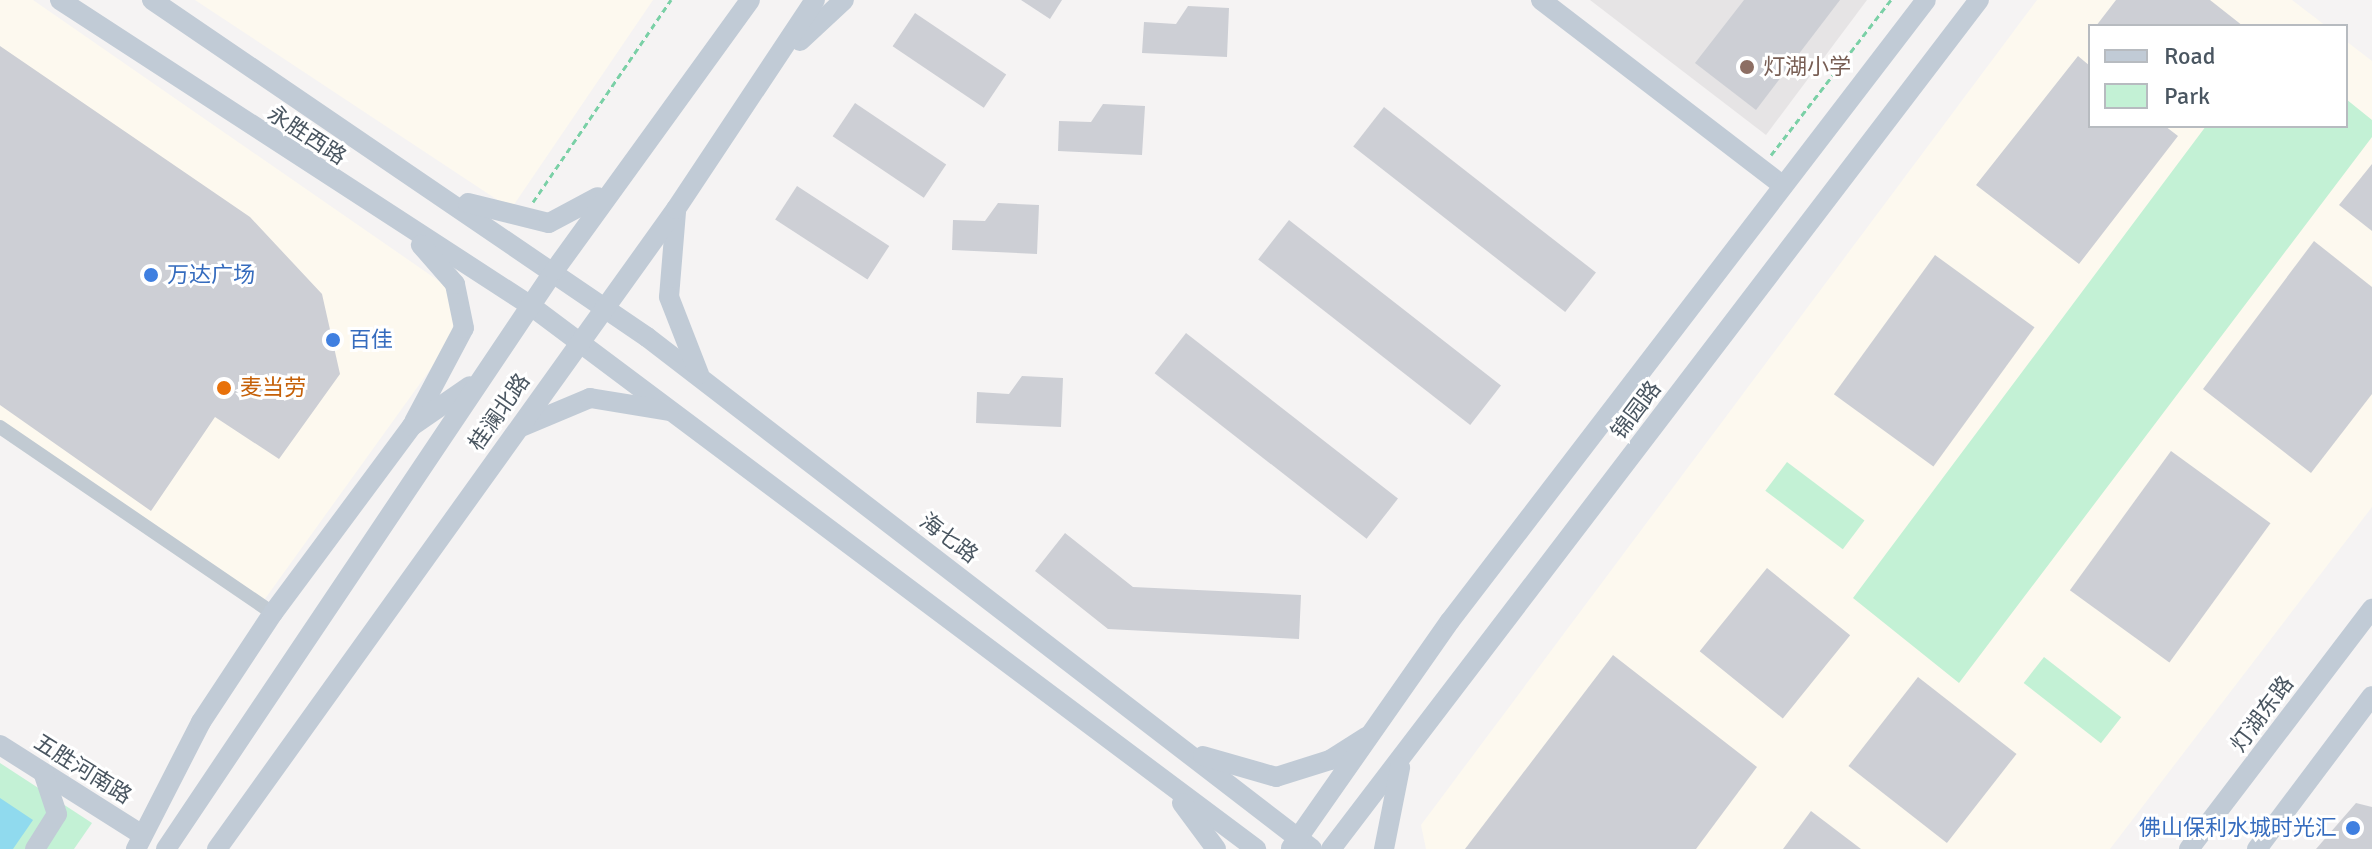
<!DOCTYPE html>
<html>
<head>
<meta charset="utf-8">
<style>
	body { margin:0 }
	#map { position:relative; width:2372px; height:849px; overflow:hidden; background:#f5f3f3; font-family:Signika,"Noto Sans SC",sans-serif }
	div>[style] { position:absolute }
	.commercial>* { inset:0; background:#fdf9ef }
	.education>* { inset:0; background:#e6e4e5 }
	.green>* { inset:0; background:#c3f1d5; transform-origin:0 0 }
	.water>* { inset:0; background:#90daee }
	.building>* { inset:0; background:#cdcfd5; transform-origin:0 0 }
	.path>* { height:3px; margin-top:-1.5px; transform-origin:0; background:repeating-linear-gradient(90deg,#7ad0a6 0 6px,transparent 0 10px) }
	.street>* { height:14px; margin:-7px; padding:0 7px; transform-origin:7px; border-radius:7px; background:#c1cad2 }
	.secondary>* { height:20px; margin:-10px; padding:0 10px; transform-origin:10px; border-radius:10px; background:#c1cbd6 }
	.dots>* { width:22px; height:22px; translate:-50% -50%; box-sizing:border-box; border:4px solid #fff; border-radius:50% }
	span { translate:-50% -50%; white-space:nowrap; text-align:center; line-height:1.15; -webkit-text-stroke:6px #fff; paint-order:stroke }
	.education-label { font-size:22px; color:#785e54 }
	.left { translate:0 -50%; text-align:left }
	.street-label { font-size:22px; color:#4a5661 }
	.shop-label { font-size:22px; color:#366cbe }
	.right { translate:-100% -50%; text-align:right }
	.food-label { font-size:22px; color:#c56008 }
	.legend { position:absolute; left:2088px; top:24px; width:260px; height:104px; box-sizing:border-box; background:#fff; border:2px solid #b7bbc0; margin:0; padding:10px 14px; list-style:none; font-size:24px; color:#4a5661 }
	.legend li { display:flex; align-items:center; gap:16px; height:40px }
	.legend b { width:40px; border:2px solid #b7bbc0 }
</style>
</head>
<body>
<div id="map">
	<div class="commercial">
		<div style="clip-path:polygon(0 0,33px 0,449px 288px,454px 322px,447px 346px,262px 603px,0 422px)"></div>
		<div style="clip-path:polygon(195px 0,653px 0,511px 209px)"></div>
		<div style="clip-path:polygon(2037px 0,2292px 0,2326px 26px,2090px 26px,2090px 126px,2346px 126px,2346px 41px,2372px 61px,2372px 507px,2110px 849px,1426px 849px,1421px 825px)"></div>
	</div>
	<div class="education">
		<div style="clip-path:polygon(1590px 0,1867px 0,1766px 135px)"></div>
	</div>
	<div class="green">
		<div style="clip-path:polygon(2346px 99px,2372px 120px,2372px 137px,1959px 683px,1853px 598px,2206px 126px,2346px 126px)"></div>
		<div style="left:1787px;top:462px;width:97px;height:36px;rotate:37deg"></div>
		<div style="left:2044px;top:657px;width:98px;height:33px;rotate:38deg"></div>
		<div style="clip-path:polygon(0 763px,92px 823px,74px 849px,0 849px)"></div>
	</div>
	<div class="water">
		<div style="clip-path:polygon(0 798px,33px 820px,13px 849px,0 849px)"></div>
	</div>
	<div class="building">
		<div style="clip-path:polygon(1021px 0,1062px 0,1050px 19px)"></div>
		<div style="clip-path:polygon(1744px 0,1840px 0,1756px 110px,1695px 63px)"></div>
		<div style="clip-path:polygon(2116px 0,2210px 0,2243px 26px,2096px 26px)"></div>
		<div style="clip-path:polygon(1188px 6px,1229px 8px,1227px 57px,1142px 53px,1144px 22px,1176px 24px)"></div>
		<div style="left:915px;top:13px;width:110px;height:40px;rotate:34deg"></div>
		<div style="clip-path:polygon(0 46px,250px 217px,322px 294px,340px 374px,279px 459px,215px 417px,151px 511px,0 405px)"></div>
		<div style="clip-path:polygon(2078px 56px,2090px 66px,2090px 126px,2165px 126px,2178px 136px,2079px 264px,1976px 185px)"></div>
		<div style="left:855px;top:103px;width:110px;height:40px;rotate:34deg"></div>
		<div style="clip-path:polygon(1103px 104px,1145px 106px,1142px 155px,1058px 151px,1059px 121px,1091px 122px)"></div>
		<div style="left:1384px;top:107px;width:269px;height:50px;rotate:38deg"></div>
		<div style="clip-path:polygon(2372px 164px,2372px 231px,2339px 205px)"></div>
		<div style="left:797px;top:186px;width:110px;height:40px;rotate:33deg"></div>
		<div style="clip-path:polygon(998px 203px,1039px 205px,1037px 254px,952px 250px,953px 220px,985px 221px)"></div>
		<div style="left:1289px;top:220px;width:269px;height:50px;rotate:38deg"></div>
		<div style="clip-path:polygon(2314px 241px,2372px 287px,2372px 394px,2311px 473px,2203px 389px)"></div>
		<div style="left:1935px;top:255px;width:123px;height:172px;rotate:36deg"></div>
		<div style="left:1186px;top:333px;width:269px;height:51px;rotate:38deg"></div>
		<div style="clip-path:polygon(1022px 376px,1063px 378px,1061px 427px,976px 423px,977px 392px,1009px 394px)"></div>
		<div style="left:2171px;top:451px;width:123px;height:172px;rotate:36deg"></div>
		<div style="clip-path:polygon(1065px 533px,1133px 587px,1301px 595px,1299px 639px,1108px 629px,1035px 571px)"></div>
		<div style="left:1767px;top:568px;width:107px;height:107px;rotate:39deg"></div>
		<div style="clip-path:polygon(1613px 655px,1757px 767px,1696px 849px,1465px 849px)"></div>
		<div style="left:1918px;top:677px;width:125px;height:113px;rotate:38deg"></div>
		<div style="clip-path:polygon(2356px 803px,2372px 807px,2372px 849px,2316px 849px)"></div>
		<div style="clip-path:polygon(1811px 811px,1861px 849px,1783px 849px)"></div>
	</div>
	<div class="path">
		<div style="left:1771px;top:155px;width:196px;rotate:-52.3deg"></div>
		<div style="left:533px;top:202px;width:245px;rotate:-55.7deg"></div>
	</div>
	<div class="street">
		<div style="left:0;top:427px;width:330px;rotate:34.3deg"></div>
	</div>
	<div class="secondary">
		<div style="left:60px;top:0;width:562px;rotate:33.01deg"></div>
		<div style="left:531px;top:306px;width:906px;rotate:36.83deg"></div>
		<div style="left:152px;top:0;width:599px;rotate:34.25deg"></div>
		<div style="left:647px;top:337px;width:839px;rotate:37.59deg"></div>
		<div style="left:1541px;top:0;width:305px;rotate:37.5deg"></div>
		<div style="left:800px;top:41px;width:60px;rotate:-43deg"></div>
		<div style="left:468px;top:203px;width:83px;rotate:13.9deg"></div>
		<div style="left:549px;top:223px;width:55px;rotate:-28deg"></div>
		<div style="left:676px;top:212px;width:85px;rotate:94.7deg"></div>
		<div style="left:669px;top:297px;width:83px;rotate:68.7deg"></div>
		<div style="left:414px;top:422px;width:106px;rotate:-62deg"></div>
		<div style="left:464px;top:328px;width:45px;rotate:-101.6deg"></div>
		<div style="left:455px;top:284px;width:52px;rotate:-131.1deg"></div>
		<div style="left:521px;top:427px;width:75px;rotate:-22.8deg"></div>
		<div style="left:590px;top:398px;width:80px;rotate:9.3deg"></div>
		<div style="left:0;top:745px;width:167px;rotate:32.3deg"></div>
		<div style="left:1203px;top:756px;width:76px;rotate:16deg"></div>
		<div style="left:1276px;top:777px;width:57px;rotate:-17.5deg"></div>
		<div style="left:1330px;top:760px;width:43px;rotate:-32.6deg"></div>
		<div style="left:1182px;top:803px;width:57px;rotate:53.5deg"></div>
		<div style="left:1291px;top:848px;width:277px;rotate:-55deg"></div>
		<div style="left:1450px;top:621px;width:782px;rotate:-52.53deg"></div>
		<div style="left:35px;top:849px;width:41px;rotate:-57.8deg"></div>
		<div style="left:57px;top:814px;width:41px;rotate:-108.4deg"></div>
		<div style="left:136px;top:849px;width:143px;rotate:-62.9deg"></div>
		<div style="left:201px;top:722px;width:131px;rotate:-56.6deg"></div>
		<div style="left:273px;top:613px;width:233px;rotate:-53.4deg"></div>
		<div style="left:412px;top:426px;width:70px;rotate:-34.6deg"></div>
		<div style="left:166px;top:849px;width:696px;rotate:-56.13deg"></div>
		<div style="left:554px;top:271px;width:334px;rotate:-54.1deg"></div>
		<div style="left:217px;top:849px;width:788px;rotate:-54.35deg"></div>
		<div style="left:676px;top:209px;width:251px;rotate:-56.4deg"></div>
		<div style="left:1331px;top:849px;width:1068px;rotate:-52.65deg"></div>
		<div style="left:1384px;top:849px;width:83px;rotate:-78.8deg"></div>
		<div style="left:2189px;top:849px;width:302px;rotate:-52.7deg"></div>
		<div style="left:2257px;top:849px;width:191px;rotate:-53.1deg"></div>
	</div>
	<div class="dots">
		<div style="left:1747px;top:67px;background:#8d6e63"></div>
		<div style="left:151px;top:275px;background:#3f7fe0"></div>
		<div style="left:333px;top:340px;background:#3f7fe0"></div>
		<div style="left:224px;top:388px;background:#e8710a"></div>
		<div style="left:2353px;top:828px;background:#3f7fe0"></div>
	</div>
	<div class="education-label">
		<span class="left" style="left:1763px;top:67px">灯湖小学</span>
	</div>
	<div class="street-label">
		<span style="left:307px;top:135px;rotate:33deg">永胜西路</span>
		<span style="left:1636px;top:410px;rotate:-53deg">锦园路</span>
		<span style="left:499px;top:412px;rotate:-55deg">桂澜北路</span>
		<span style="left:949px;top:538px;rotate:37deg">海七路</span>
		<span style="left:2262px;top:714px;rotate:-53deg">灯湖东路</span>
		<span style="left:83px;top:769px;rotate:32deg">五胜河南路</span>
	</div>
	<div class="shop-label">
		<span class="left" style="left:167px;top:275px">万达广场</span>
		<span class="left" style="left:349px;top:340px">百佳</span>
		<span class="right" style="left:2337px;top:828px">佛山保利水城时光汇</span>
	</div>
	<div class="food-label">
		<span class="left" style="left:240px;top:388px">麦当劳</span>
	</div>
	<ul class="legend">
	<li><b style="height:10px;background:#c1cbd6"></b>Road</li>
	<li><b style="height:22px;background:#c3f1d5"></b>Park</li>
	</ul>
</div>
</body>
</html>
